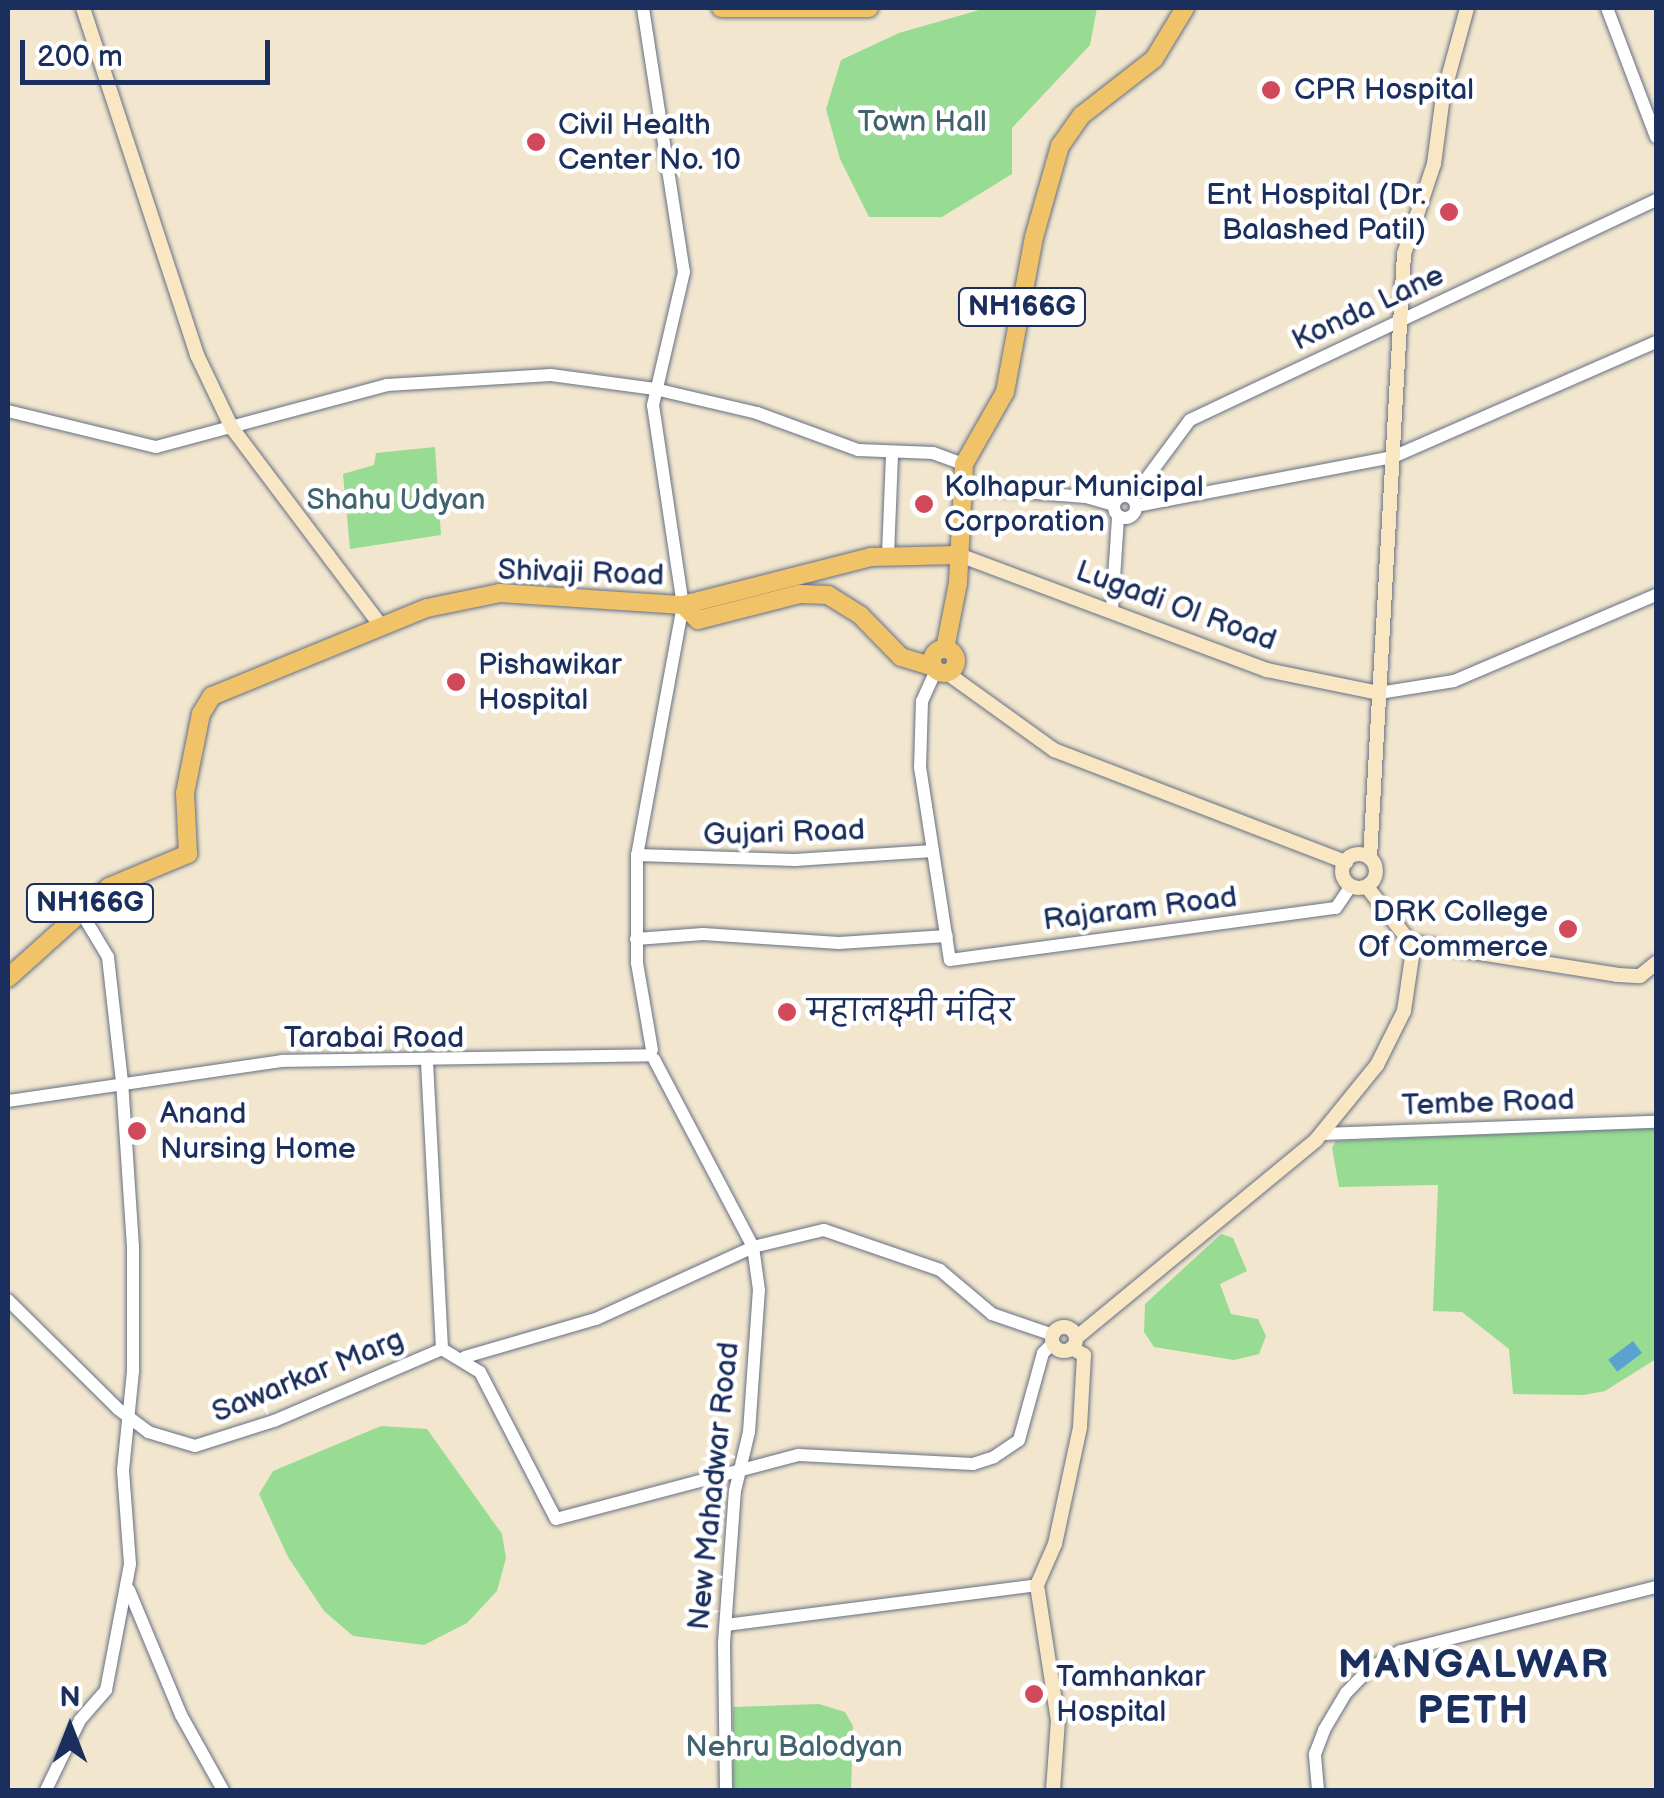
<!DOCTYPE html>
<html>
<head>
<meta charset="utf-8">
<style>
	body { margin:0 }
	#map { position:relative; width:1664px; height:1798px; overflow:hidden; background:#f2e7ce; font-family:"Balsamiq Sans","Playpen Sans Deva",sans-serif }
	div>[style] { position:absolute }
	.green>* { inset:0; background:#98db93 }
	.water>* { inset:0; background:#5aa3d1; transform-origin:0 0 }
	.roads { filter:drop-shadow(0 0 2px #666f85) drop-shadow(0 0 2px #666f85) }
	.tertiary>* { height:12px; margin:-6px; padding:0 6px; transform-origin:6px; border-radius:6px; background:#fff }
	.tertiary>.ring { margin:-6px; padding:0; box-sizing:content-box; background:none; border:12px solid #fff; border-radius:50% }
	.secondary>* { height:14px; margin:-7px; padding:0 7px; transform-origin:7px; border-radius:7px; background:#f9e7c3 }
	.secondary>.ring { margin:-7px; padding:0; box-sizing:content-box; background:none; border:14px solid #f9e7c3; border-radius:50% }
	.trunk>* { height:18px; margin:-9px; padding:0 9px; transform-origin:9px; border-radius:9px; background:#f0c369 }
	.trunk>.ring { margin:-9px; padding:0; box-sizing:content-box; background:none; border:18px solid #f0c369; border-radius:50% }
	.dots>* { width:28px; height:28px; translate:-50% -50%; box-sizing:border-box; border:5px solid #fff; border-radius:50% }
	span { translate:-50% -50%; white-space:nowrap; text-align:center; line-height:1.15; -webkit-text-stroke:9px #fff; paint-order:stroke }
	.shield-label span { padding:2px 8px; background:#fff; border:2px solid; border-radius:8px; -webkit-text-stroke-width:0 }
	.shield-label { font-size:28px; color:#1b2f5e; font-weight:700 }
	.poi-label { font-size:30px; color:#1b2f5e }
	.left { translate:0 -50%; text-align:left }
	.right { translate:-100% -50%; text-align:right }
	.park-label { font-size:30px; color:#40636e }
	.street-label { font-size:30px; color:#1b2f5e }
	.district-label { font-size:40px; color:#1b2f5e; font-weight:700; letter-spacing:2.5px }
	.frame { position:absolute; inset:0; border:10px solid #1b2f5e; pointer-events:none }
	.north { position:absolute; left:20px; top:1678px; width:100px; height:100px; -webkit-text-stroke:8px #fff; paint-order:stroke; rotate:0deg; font-size:28px; font-weight:700; line-height:40px; text-align:center; color:#1b2f5e }
	.north::after { content:''; display:block; margin:auto; width:35px; height:45px; background:#1b2f5e; clip-path:polygon(50% 0,100% 100%,50% 72%,0 100%) }
	.scale { position:absolute; left:20px; top:40px; width:250px; height:45px; box-sizing:border-box; border:5px solid #1b2f5e; border-top:0; padding-left:12px; font-size:30px; line-height:35px; white-space:nowrap; color:#1b2f5e; -webkit-text-stroke:8px #fff; paint-order:stroke }
</style>
</head>
<body>
<div id="map">
	<div class="green">
		<div style="clip-path:polygon(986px 8px,1097px 8px,1090px 45px,1012px 128px,1012px 174px,942px 217px,869px 217px,840px 159px,826px 109px,841px 60px,899px 33px)"></div>
		<div style="clip-path:polygon(435px 447px,441px 535px,350px 549px,343px 474px,374px 465px,376px 453px)"></div>
		<div style="clip-path:polygon(1656px 1127px,1656px 1359px,1605px 1391px,1584px 1395px,1513px 1394px,1509px 1349px,1462px 1312px,1433px 1311px,1438px 1185px,1339px 1187px,1332px 1148px,1336px 1141px)"></div>
		<div style="clip-path:polygon(1221px 1234px,1233px 1238px,1247px 1271px,1220px 1284px,1231px 1314px,1258px 1319px,1266px 1336px,1259px 1354px,1234px 1360px,1154px 1347px,1144px 1332px,1145px 1304px)"></div>
		<div style="clip-path:polygon(381px 1426px,427px 1429px,502px 1534px,506px 1558px,497px 1591px,467px 1623px,424px 1645px,353px 1636px,324px 1611px,288px 1557px,259px 1494px,273px 1471px)"></div>
		<div style="clip-path:polygon(819px 1704px,845px 1712px,853px 1726px,851px 1790px,733px 1790px,733px 1707px)"></div>
	</div>
	<div class="water">
		<div style="left:1633px;top:1341px;width:15px;height:31px;rotate:53deg"></div>
	</div>
	<div class="roads">
		<div class="tertiary">
			<div style="left:643px;top:8px;width:267px;rotate:81.2deg"></div>
			<div style="left:684px;top:272px;width:137px;rotate:103.1deg"></div>
			<div style="left:653px;top:405px;width:202px;rotate:81.5deg"></div>
			<div style="left:683px;top:605px;width:254px;rotate:100.4deg"></div>
			<div style="left:637px;top:855px;width:108px;rotate:90deg"></div>
			<div style="left:637px;top:963px;width:88px;rotate:80.2deg"></div>
			<div style="left:1607px;top:8px;width:138px;rotate:69.2deg"></div>
			<div style="left:8px;top:411px;width:152px;rotate:13.7deg"></div>
			<div style="left:156px;top:447px;width:239px;rotate:-15deg"></div>
			<div style="left:387px;top:385px;width:164px;rotate:-3.5deg"></div>
			<div style="left:551px;top:375px;width:105px;rotate:7.7deg"></div>
			<div style="left:655px;top:389px;width:105px;rotate:13.2deg"></div>
			<div style="left:757px;top:413px;width:108px;rotate:20.1deg"></div>
			<div style="left:858px;top:450px;width:75px;rotate:2.3deg"></div>
			<div style="left:933px;top:453px;width:33px;rotate:20deg"></div>
			<div style="left:962px;top:487px;width:124px;rotate:4.6deg"></div>
			<div style="left:1086px;top:497px;width:29px;rotate:16deg"></div>
			<div class="ring" style="left:1114px;top:496px;width:10px;height:10px"></div>
			<div style="left:1132px;top:498px;width:97px;rotate:-53.4deg"></div>
			<div style="left:1190px;top:420px;width:515px;rotate:-25.27deg"></div>
			<div style="left:1136px;top:506px;width:262px;rotate:-10.8deg"></div>
			<div style="left:1393px;top:457px;width:287px;rotate:-23.6deg"></div>
			<div style="left:888px;top:555px;width:101px;rotate:-87.7deg"></div>
			<div style="left:1112px;top:610px;width:94px;rotate:-86.3deg"></div>
			<div style="left:936px;top:670px;width:34px;rotate:114deg"></div>
			<div style="left:922px;top:701px;width:66px;rotate:91.7deg"></div>
			<div style="left:920px;top:767px;width:195px;rotate:81.2deg"></div>
			<div style="left:950px;top:960px;width:389px;rotate:-7.7deg"></div>
			<div style="left:1336px;top:908px;width:27px;rotate:-56deg"></div>
			<div style="left:1379px;top:693px;width:76px;rotate:-9.1deg"></div>
			<div style="left:1454px;top:681px;width:220px;rotate:-23.1deg"></div>
			<div style="left:637px;top:855px;width:158px;rotate:1.8deg"></div>
			<div style="left:795px;top:860px;width:138px;rotate:-3.7deg"></div>
			<div style="left:636px;top:939px;width:67px;rotate:-4.3deg"></div>
			<div style="left:703px;top:934px;width:136px;rotate:3.8deg"></div>
			<div style="left:839px;top:943px;width:108px;rotate:-3.7deg"></div>
			<div style="left:654px;top:1059px;width:212px;rotate:62.2deg"></div>
			<div style="left:427px;top:1062px;width:287px;rotate:87deg"></div>
			<div style="left:8px;top:1101px;width:277px;rotate:-8.3deg"></div>
			<div style="left:282px;top:1061px;width:366px;rotate:-0.9deg"></div>
			<div style="left:1322px;top:1134px;width:334px;rotate:-2.1deg"></div>
			<div style="left:8px;top:1300px;width:155px;rotate:44.7deg"></div>
			<div style="left:118px;top:1409px;width:38px;rotate:37deg"></div>
			<div style="left:148px;top:1432px;width:49px;rotate:16.6deg"></div>
			<div style="left:195px;top:1446px;width:83px;rotate:-17.6deg"></div>
			<div style="left:274px;top:1421px;width:183px;rotate:-23.2deg"></div>
			<div style="left:442px;top:1349px;width:44px;rotate:31.2deg"></div>
			<div style="left:480px;top:1372px;width:165px;rotate:62.7deg"></div>
			<div style="left:556px;top:1519px;width:251px;rotate:-14.8deg"></div>
			<div style="left:799px;top:1455px;width:174px;rotate:3deg"></div>
			<div style="left:973px;top:1464px;width:22px;rotate:-18deg"></div>
			<div style="left:994px;top:1457px;width:30px;rotate:-34deg"></div>
			<div style="left:1019px;top:1440px;width:90px;rotate:-74.6deg"></div>
			<div style="left:1043px;top:1353px;width:14px;rotate:-45deg"></div>
			<div style="left:465px;top:1357px;width:136px;rotate:-16.2deg"></div>
			<div style="left:596px;top:1319px;width:173px;rotate:-24.6deg"></div>
			<div style="left:753px;top:1247px;width:73px;rotate:-13.5deg"></div>
			<div style="left:824px;top:1230px;width:123px;rotate:19deg"></div>
			<div style="left:940px;top:1270px;width:68px;rotate:40.2deg"></div>
			<div style="left:992px;top:1314px;width:65px;rotate:19deg"></div>
			<div style="left:129px;top:1590px;width:135px;rotate:67.4deg"></div>
			<div style="left:181px;top:1715px;width:86px;rotate:60.8deg"></div>
			<div style="left:726px;top:1625px;width:314px;rotate:-7.3deg"></div>
			<div style="left:46px;top:1790px;width:78px;rotate:-64.1deg"></div>
			<div style="left:80px;top:1720px;width:40px;rotate:-49deg"></div>
			<div style="left:106px;top:1690px;width:128px;rotate:-79.2deg"></div>
			<div style="left:130px;top:1564px;width:94px;rotate:-94.3deg"></div>
			<div style="left:123px;top:1470px;width:100px;rotate:-84.2deg"></div>
			<div style="left:133px;top:1371px;width:124px;rotate:-90deg"></div>
			<div style="left:133px;top:1247px;width:165px;rotate:-93.8deg"></div>
			<div style="left:122px;top:1082px;width:126px;rotate:-96.4deg"></div>
			<div style="left:108px;top:957px;width:52px;rotate:-121deg"></div>
			<div style="left:726px;top:1790px;width:147px;rotate:-90.8deg"></div>
			<div style="left:724px;top:1643px;width:152px;rotate:-85.9deg"></div>
			<div style="left:735px;top:1491px;width:61px;rotate:-76.7deg"></div>
			<div style="left:749px;top:1432px;width:142px;rotate:-86deg"></div>
			<div style="left:759px;top:1290px;width:43px;rotate:-97.9deg"></div>
			<div style="left:1318px;top:1790px;width:36px;rotate:-95deg"></div>
			<div style="left:1315px;top:1754px;width:26px;rotate:-69deg"></div>
			<div style="left:1324px;top:1730px;width:43px;rotate:-59.3deg"></div>
			<div style="left:1346px;top:1693px;width:35px;rotate:-46deg"></div>
			<div style="left:1370px;top:1668px;width:35px;rotate:-29deg"></div>
			<div style="left:1401px;top:1651px;width:263px;rotate:-14.1deg"></div>
		</div>
		<div class="secondary">
			<div style="left:83px;top:8px;width:365px;rotate:71.8deg"></div>
			<div style="left:197px;top:355px;width:81px;rotate:64.4deg"></div>
			<div style="left:232px;top:428px;width:249px;rotate:53deg"></div>
			<div style="left:959px;top:555px;width:329px;rotate:20.5deg"></div>
			<div style="left:1267px;top:670px;width:114px;rotate:11.6deg"></div>
			<div style="left:947px;top:673px;width:132px;rotate:35.7deg"></div>
			<div style="left:1054px;top:750px;width:313px;rotate:21deg"></div>
			<div class="ring" style="left:1342px;top:854px;width:20px;height:20px"></div>
			<div style="left:1370px;top:858px;width:605px;rotate:-86.78deg"></div>
			<div style="left:1404px;top:254px;width:95px;rotate:-71.6deg"></div>
			<div style="left:1434px;top:164px;width:69px;rotate:-82.5deg"></div>
			<div style="left:1443px;top:96px;width:91px;rotate:-74.7deg"></div>
			<div style="left:1410px;top:942px;width:211px;rotate:9deg"></div>
			<div style="left:1618px;top:975px;width:22px;rotate:3deg"></div>
			<div style="left:1640px;top:976px;width:21px;rotate:-39deg"></div>
			<div class="ring" style="left:1052px;top:1327px;width:10px;height:10px"></div>
			<div style="left:1076px;top:1338px;width:311px;rotate:-39.5deg"></div>
			<div style="left:1316px;top:1140px;width:97px;rotate:-50.9deg"></div>
			<div style="left:1377px;top:1065px;width:60px;rotate:-63.4deg"></div>
			<div style="left:1404px;top:1011px;width:55px;rotate:-81.6deg"></div>
			<div style="left:1412px;top:957px;width:15px;rotate:-98deg"></div>
			<div style="left:1410px;top:942px;width:70px;rotate:-128deg"></div>
			<div style="left:1053px;top:1790px;width:69px;rotate:-85.9deg"></div>
			<div style="left:1058px;top:1721px;width:138px;rotate:-98.8deg"></div>
			<div style="left:1037px;top:1585px;width:45px;rotate:-66.3deg"></div>
			<div style="left:1055px;top:1544px;width:120px;rotate:-77.9deg"></div>
			<div style="left:1080px;top:1427px;width:72px;rotate:-86.8deg"></div>
			<div style="left:1084px;top:1355px;width:14px;rotate:-150deg"></div>
		</div>
		<div class="trunk">
			<div style="left:721px;top:8px;width:148px"></div>
			<div style="left:683px;top:605px;width:21px;rotate:45deg"></div>
			<div style="left:698px;top:620px;width:105px;rotate:-14.3deg"></div>
			<div style="left:800px;top:594px;width:28px;rotate:2deg"></div>
			<div style="left:828px;top:595px;width:39px;rotate:32deg"></div>
			<div style="left:861px;top:616px;width:57px;rotate:45.7deg"></div>
			<div style="left:901px;top:657px;width:34px;rotate:17deg"></div>
			<div class="ring" style="left:932px;top:649px;width:6px;height:6px"></div>
			<div style="left:945px;top:649px;width:67px;rotate:-78.9deg"></div>
			<div style="left:958px;top:583px;width:119px;rotate:-87.1deg"></div>
			<div style="left:964px;top:464px;width:83px;rotate:-60.3deg"></div>
			<div style="left:1005px;top:392px;width:158px;rotate:-79.4deg"></div>
			<div style="left:1034px;top:237px;width:95px;rotate:-74.1deg"></div>
			<div style="left:1060px;top:146px;width:38px;rotate:-55deg"></div>
			<div style="left:1082px;top:115px;width:91px;rotate:-37.9deg"></div>
			<div style="left:1154px;top:59px;width:60px;rotate:-58.7deg"></div>
			<div style="left:8px;top:978px;width:136px;rotate:-42deg"></div>
			<div style="left:109px;top:887px;width:86px;rotate:-22.7deg"></div>
			<div style="left:188px;top:854px;width:61px;rotate:-92.8deg"></div>
			<div style="left:185px;top:793px;width:81px;rotate:-78.6deg"></div>
			<div style="left:201px;top:714px;width:21px;rotate:-59deg"></div>
			<div style="left:212px;top:696px;width:232px;rotate:-22.3deg"></div>
			<div style="left:427px;top:608px;width:75px;rotate:-11.6deg"></div>
			<div style="left:500px;top:593px;width:183px;rotate:3.8deg"></div>
			<div style="left:683px;top:605px;width:195px;rotate:-14.3deg"></div>
			<div style="left:872px;top:557px;width:87px;rotate:-1.3deg"></div>
		</div>
	</div>
	<div class="dots">
		<div style="left:1271px;top:90px;background:#d1495b"></div>
		<div style="left:536px;top:142px;background:#d1495b"></div>
		<div style="left:1449px;top:212px;background:#d1495b"></div>
		<div style="left:924px;top:504px;background:#d1495b"></div>
		<div style="left:456px;top:682px;background:#d1495b"></div>
		<div style="left:1568px;top:929px;background:#d1495b"></div>
		<div style="left:787px;top:1012px;background:#d1495b"></div>
		<div style="left:137px;top:1131px;background:#d1495b"></div>
		<div style="left:1034px;top:1694px;background:#d1495b"></div>
	</div>
	<div class="shield-label">
		<span style="left:1022px;top:307px">NH166G</span>
		<span style="left:90px;top:903px">NH166G</span>
	</div>
	<div class="poi-label">
		<span class="left" style="left:1294px;top:90px">CPR Hospital</span>
		<span class="left" style="left:558px;top:142px">Civil Health<br>Center No. 10</span>
		<span class="right" style="left:1426px;top:212px">Ent Hospital (Dr.<br>Balashed Patil)</span>
		<span class="left" style="left:944px;top:504px">Kolhapur Municipal<br>Corporation</span>
		<span class="left" style="left:478px;top:682px">Pishawikar<br>Hospital</span>
		<span class="right" style="left:1548px;top:929px">DRK College<br>Of Commerce</span>
		<span class="left" style="left:807px;top:1012px">महालक्ष्मी मंदिर</span>
		<span class="left" style="left:160px;top:1131px">Anand<br>Nursing Home</span>
		<span class="left" style="left:1056px;top:1694px">Tamhankar<br>Hospital</span>
	</div>
	<div class="park-label">
		<span style="left:922px;top:122px">Town Hall</span>
		<span style="left:396px;top:500px">Shahu Udyan</span>
		<span style="left:794px;top:1747px">Nehru Balodyan</span>
	</div>
	<div class="street-label">
		<span style="left:1368px;top:308px;rotate:-25deg">Konda Lane</span>
		<span style="left:581px;top:573px;rotate:2deg">Shivaji Road</span>
		<span style="left:1176px;top:606px;rotate:20deg">Lugadi Ol Road</span>
		<span style="left:784px;top:833px;rotate:-2deg">Gujari Road</span>
		<span style="left:1140px;top:909px;rotate:-7deg">Rajaram Road</span>
		<span style="left:374px;top:1038px">Tarabai Road</span>
		<span style="left:1488px;top:1103px;rotate:-2deg">Tembe Road</span>
		<span style="left:308px;top:1376px;rotate:-22deg">Sawarkar Marg</span>
		<span style="left:714px;top:1486px;rotate:-84deg">New Mahadwar Road</span>
	</div>
	<div class="district-label">
		<span style="left:1474px;top:1688px">MANGALWAR<br>PETH</span>
	</div>
	<div class="frame"></div>
	<div class="north">N</div>
	<div class="scale">200 m</div>
</div>
</body>
</html>
